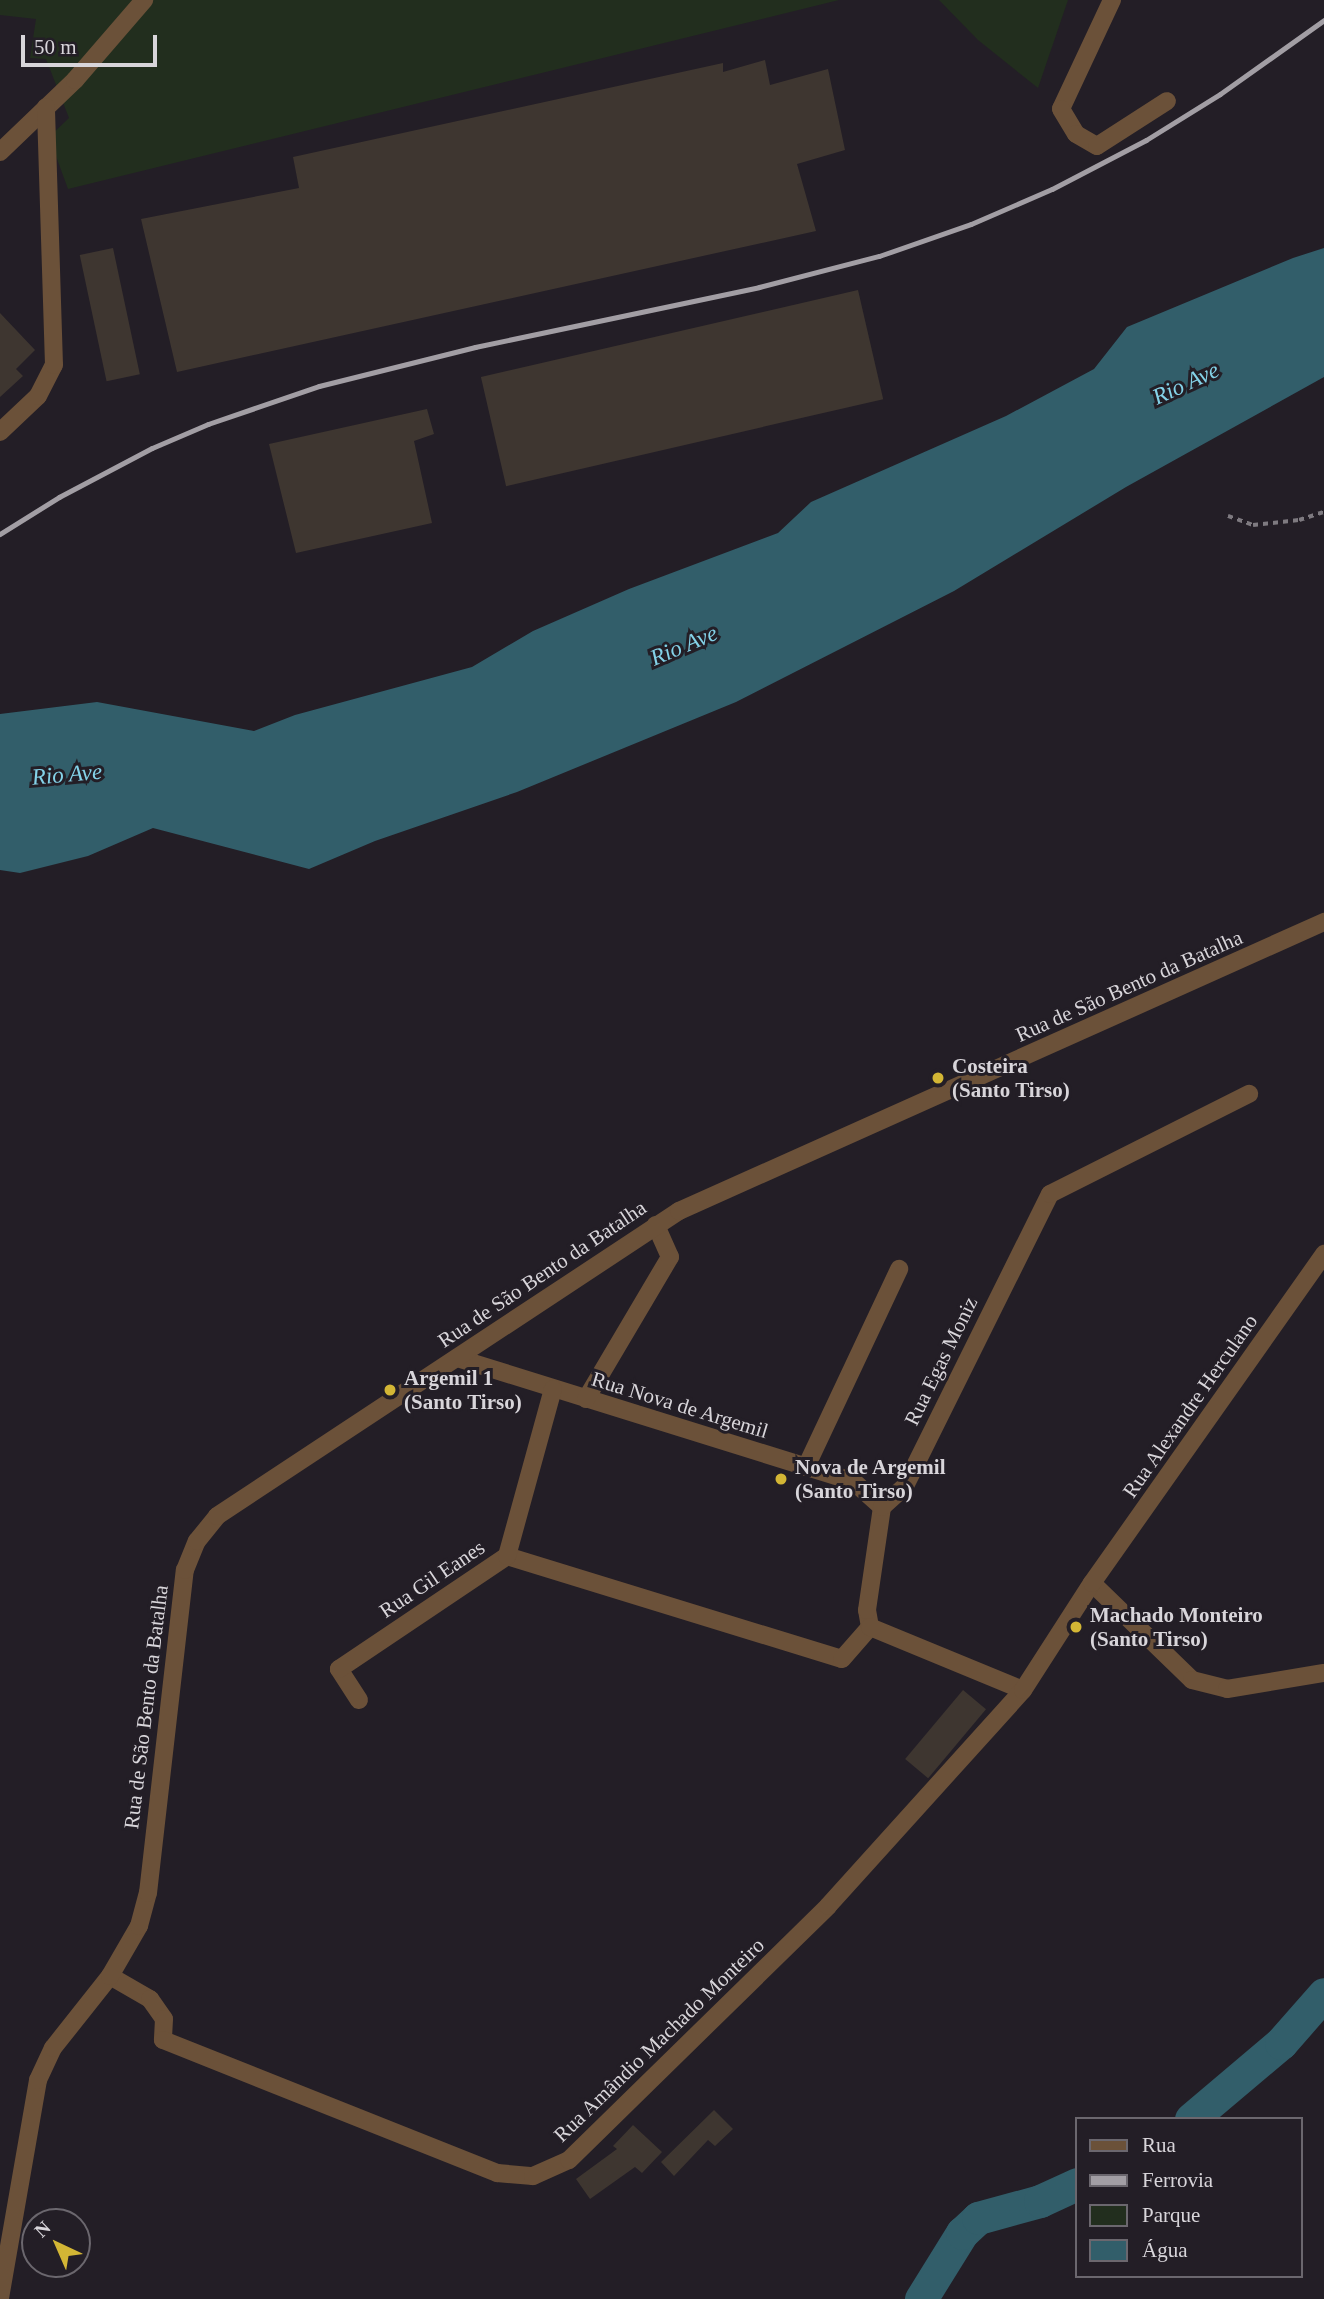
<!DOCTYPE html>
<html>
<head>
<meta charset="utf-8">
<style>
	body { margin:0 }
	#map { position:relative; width:1324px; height:2299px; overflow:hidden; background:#231e26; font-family:Georgia,serif }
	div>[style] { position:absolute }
	.green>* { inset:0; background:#222e1e }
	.water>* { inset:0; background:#325e6a }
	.river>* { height:33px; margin:-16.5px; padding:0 16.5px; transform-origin:16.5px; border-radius:16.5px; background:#325e6a }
	.building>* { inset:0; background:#3e3630; transform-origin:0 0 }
	.path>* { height:3.5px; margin-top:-1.75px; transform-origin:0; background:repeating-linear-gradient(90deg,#7e7a80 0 5px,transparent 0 10px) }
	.minor>* { height:18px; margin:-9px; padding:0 9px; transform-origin:9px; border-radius:9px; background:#6b5139 }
	.rail>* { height:5px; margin:-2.5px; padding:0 2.5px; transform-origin:2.5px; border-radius:2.5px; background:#a29ea4 }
	.dots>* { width:19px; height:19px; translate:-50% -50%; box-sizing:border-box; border:4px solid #231e26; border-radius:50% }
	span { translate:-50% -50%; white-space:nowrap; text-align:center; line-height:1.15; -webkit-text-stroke:6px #231e26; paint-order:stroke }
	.street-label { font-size:21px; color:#d8d5da }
	.poi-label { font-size:21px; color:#d8d5da; font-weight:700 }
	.left { translate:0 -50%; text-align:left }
	.water-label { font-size:23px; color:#84d2e8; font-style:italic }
	.legend { position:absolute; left:1075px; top:2117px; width:228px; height:161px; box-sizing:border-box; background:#231e26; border:2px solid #6b676e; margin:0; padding:9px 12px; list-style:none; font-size:21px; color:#d8d5da }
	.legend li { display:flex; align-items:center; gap:14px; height:35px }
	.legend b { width:35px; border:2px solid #6b676e }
	.north { position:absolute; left:21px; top:2208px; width:70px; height:70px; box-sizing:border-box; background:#231e26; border:2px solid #6b676e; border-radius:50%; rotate:316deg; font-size:19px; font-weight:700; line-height:28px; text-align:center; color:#d8d5da }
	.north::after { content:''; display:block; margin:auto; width:24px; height:32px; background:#d3b635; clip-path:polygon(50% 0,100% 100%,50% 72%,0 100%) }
	.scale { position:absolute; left:21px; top:35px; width:136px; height:32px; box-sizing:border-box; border:4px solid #d8d5da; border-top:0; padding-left:9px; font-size:21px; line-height:24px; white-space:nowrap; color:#d8d5da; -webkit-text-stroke:5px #231e26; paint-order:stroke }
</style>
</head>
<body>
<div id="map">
	<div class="green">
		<div style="clip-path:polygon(0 0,839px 0,68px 189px,49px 137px,69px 118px,46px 59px,30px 58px,36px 19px,0 15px)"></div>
		<div style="clip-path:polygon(939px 0,1068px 0,1038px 88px,978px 40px)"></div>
	</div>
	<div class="water">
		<div style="clip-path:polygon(1324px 248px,1324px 377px,1126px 487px,954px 591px,736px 702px,517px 792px,375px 841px,309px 869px,153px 828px,88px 856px,20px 873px,0 870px,0 714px,97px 702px,254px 731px,295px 715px,472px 667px,533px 631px,629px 589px,778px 533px,811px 502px,1006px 416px,1094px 369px,1127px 327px,1293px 258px)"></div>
	</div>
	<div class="river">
		<div style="left:1191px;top:2119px;width:118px;rotate:-40.2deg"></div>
		<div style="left:1281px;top:2043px;width:65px;rotate:-48.7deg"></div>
		<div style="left:921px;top:2299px;width:78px;rotate:-58.2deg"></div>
		<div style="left:962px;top:2233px;width:22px;rotate:-43deg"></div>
		<div style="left:978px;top:2218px;width:64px;rotate:-15.3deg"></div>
		<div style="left:1040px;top:2201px;width:41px;rotate:-24.7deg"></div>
	</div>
	<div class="building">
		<div style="clip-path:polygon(765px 60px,770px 85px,828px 69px,845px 150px,797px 164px,816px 231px,177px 372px,141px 219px,299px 188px,293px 157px,723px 63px,723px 72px)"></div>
		<div style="left:113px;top:248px;width:129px;height:34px;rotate:78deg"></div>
		<div style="left:858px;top:290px;width:112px;height:387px;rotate:77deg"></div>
		<div style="clip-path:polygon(0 313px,35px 350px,16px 369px,23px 376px,0 397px)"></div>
		<div style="clip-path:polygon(427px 409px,434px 434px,414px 441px,432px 523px,296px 553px,269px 444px)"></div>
		<div style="left:963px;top:1690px;width:30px;height:90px;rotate:40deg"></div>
		<div style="clip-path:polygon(714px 2110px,733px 2129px,715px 2146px,708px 2140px,674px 2176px,661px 2162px)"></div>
		<div style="clip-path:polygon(633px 2125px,662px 2152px,642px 2173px,635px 2167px,590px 2199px,576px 2179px,617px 2149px,613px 2146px)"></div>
	</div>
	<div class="path">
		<div style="left:1228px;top:516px;width:27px;rotate:20deg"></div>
		<div style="left:1253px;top:525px;width:46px;rotate:-6.2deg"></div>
		<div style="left:1299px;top:520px;width:26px;rotate:-18deg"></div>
	</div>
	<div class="minor">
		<div style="left:1112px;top:0;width:120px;rotate:115.1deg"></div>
		<div style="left:1061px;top:109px;width:29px;rotate:59deg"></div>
		<div style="left:1076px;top:134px;width:24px;rotate:30deg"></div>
		<div style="left:1097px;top:146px;width:83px;rotate:-32.7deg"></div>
		<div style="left:0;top:152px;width:104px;rotate:-43.8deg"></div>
		<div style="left:75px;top:80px;width:106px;rotate:-49.2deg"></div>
		<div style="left:0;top:432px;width:52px;rotate:-43.5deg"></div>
		<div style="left:38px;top:396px;width:35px;rotate:-63deg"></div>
		<div style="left:54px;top:365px;width:258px;rotate:-91.8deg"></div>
		<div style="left:457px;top:1358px;width:415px;rotate:17.3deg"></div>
		<div style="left:853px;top:1481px;width:39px;rotate:42deg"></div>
		<div style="left:586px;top:1399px;width:165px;rotate:-59.4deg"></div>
		<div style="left:670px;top:1257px;width:35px;rotate:-114deg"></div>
		<div style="left:806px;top:1467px;width:219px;rotate:-64.8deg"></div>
		<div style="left:507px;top:1556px;width:350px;rotate:17.1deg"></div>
		<div style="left:842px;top:1659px;width:43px;rotate:-48.8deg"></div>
		<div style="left:1092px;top:1583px;width:139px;rotate:44.1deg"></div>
		<div style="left:1192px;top:1680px;width:36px;rotate:14deg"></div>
		<div style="left:1227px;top:1689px;width:98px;rotate:-9.4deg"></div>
		<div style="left:870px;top:1627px;width:17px;rotate:-100deg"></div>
		<div style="left:867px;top:1610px;width:104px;rotate:-81.7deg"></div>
		<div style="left:882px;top:1507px;width:31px;rotate:-42deg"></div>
		<div style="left:905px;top:1486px;width:326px;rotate:-63.6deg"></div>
		<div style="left:1050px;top:1194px;width:223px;rotate:-26.7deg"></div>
		<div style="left:870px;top:1627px;width:165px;rotate:22.4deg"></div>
		<div style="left:359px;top:1700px;width:37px;rotate:-123deg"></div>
		<div style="left:339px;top:1669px;width:202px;rotate:-33.9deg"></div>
		<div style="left:507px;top:1556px;width:173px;rotate:-74.6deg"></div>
		<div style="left:110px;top:1976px;width:46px;rotate:29.9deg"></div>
		<div style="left:150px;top:1999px;width:24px;rotate:55deg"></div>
		<div style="left:164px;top:2019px;width:21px;rotate:93deg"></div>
		<div style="left:163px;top:2040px;width:360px;rotate:21.7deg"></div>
		<div style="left:497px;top:2173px;width:36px;rotate:5deg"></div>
		<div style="left:533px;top:2176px;width:39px;rotate:-24deg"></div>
		<div style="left:569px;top:2160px;width:363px;rotate:-44.4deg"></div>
		<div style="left:828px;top:1906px;width:291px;rotate:-47.9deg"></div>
		<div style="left:1023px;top:1690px;width:127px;rotate:-57.2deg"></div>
		<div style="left:1092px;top:1583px;width:403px;rotate:-54.8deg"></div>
		<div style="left:0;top:2298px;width:221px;rotate:-80.1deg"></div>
		<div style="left:38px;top:2080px;width:35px;rotate:-65deg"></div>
		<div style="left:53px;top:2048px;width:92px;rotate:-51.6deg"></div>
		<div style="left:110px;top:1976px;width:58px;rotate:-59.9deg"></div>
		<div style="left:139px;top:1926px;width:34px;rotate:-75deg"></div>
		<div style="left:148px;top:1893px;width:325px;rotate:-83.5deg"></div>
		<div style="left:185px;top:1570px;width:31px;rotate:-68deg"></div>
		<div style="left:197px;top:1541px;width:32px;rotate:-51deg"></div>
		<div style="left:217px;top:1516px;width:554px;rotate:-33.43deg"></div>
		<div style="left:679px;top:1211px;width:707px;rotate:-24.14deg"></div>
	</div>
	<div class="rail">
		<div style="left:0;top:534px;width:70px;rotate:-32.1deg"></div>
		<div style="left:59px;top:497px;width:105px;rotate:-27.8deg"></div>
		<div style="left:152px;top:448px;width:61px;rotate:-23.2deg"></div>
		<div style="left:208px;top:424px;width:117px;rotate:-18.9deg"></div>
		<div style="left:319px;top:386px;width:161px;rotate:-14deg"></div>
		<div style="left:475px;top:347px;width:290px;rotate:-11.9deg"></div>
		<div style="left:759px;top:287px;width:124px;rotate:-14.5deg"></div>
		<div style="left:879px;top:256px;width:97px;rotate:-19.2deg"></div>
		<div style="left:971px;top:224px;width:88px;rotate:-23.4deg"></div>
		<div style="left:1052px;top:189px;width:106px;rotate:-27.5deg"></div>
		<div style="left:1146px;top:140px;width:87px;rotate:-31.9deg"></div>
		<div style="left:1220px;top:94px;width:128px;rotate:-35.4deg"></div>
	</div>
	<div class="dots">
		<div style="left:938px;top:1078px;background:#d3b635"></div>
		<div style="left:390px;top:1390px;background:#d3b635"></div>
		<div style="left:781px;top:1479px;background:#d3b635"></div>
		<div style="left:1076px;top:1627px;background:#d3b635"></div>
	</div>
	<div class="street-label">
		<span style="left:1129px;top:986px;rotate:-24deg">Rua de São Bento da Batalha</span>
		<span style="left:542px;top:1274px;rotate:-34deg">Rua de São Bento da Batalha</span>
		<span style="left:941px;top:1361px;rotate:-64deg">Rua Egas Moniz</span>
		<span style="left:680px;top:1405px;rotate:17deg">Rua Nova de Argemil</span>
		<span style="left:1190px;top:1406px;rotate:-55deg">Rua Alexandre Herculano</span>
		<span style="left:432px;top:1579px;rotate:-34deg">Rua Gil Eanes</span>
		<span style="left:146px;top:1707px;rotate:-83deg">Rua de São Bento da Batalha</span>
		<span style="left:659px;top:2040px;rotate:-44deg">Rua Amândio Machado Monteiro</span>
	</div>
	<div class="poi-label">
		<span class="left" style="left:952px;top:1078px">Costeira<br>(Santo Tirso)</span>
		<span class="left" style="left:404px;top:1390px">Argemil 1<br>(Santo Tirso)</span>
		<span class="left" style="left:795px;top:1479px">Nova de Argemil<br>(Santo Tirso)</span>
		<span class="left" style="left:1090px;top:1627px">Machado Monteiro<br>(Santo Tirso)</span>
	</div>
	<div class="water-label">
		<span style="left:1186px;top:384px;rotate:-25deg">Rio Ave</span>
		<span style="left:684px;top:646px;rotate:-23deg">Rio Ave</span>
		<span style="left:67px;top:775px;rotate:-5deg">Rio Ave</span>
	</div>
	<ul class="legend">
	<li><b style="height:9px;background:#6b5139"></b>Rua</li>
	<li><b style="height:9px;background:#a29ea4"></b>Ferrovia</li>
	<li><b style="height:19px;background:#222e1e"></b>Parque</li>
	<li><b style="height:19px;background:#325e6a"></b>Água</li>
	</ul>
	<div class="north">N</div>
	<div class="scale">50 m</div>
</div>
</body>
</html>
